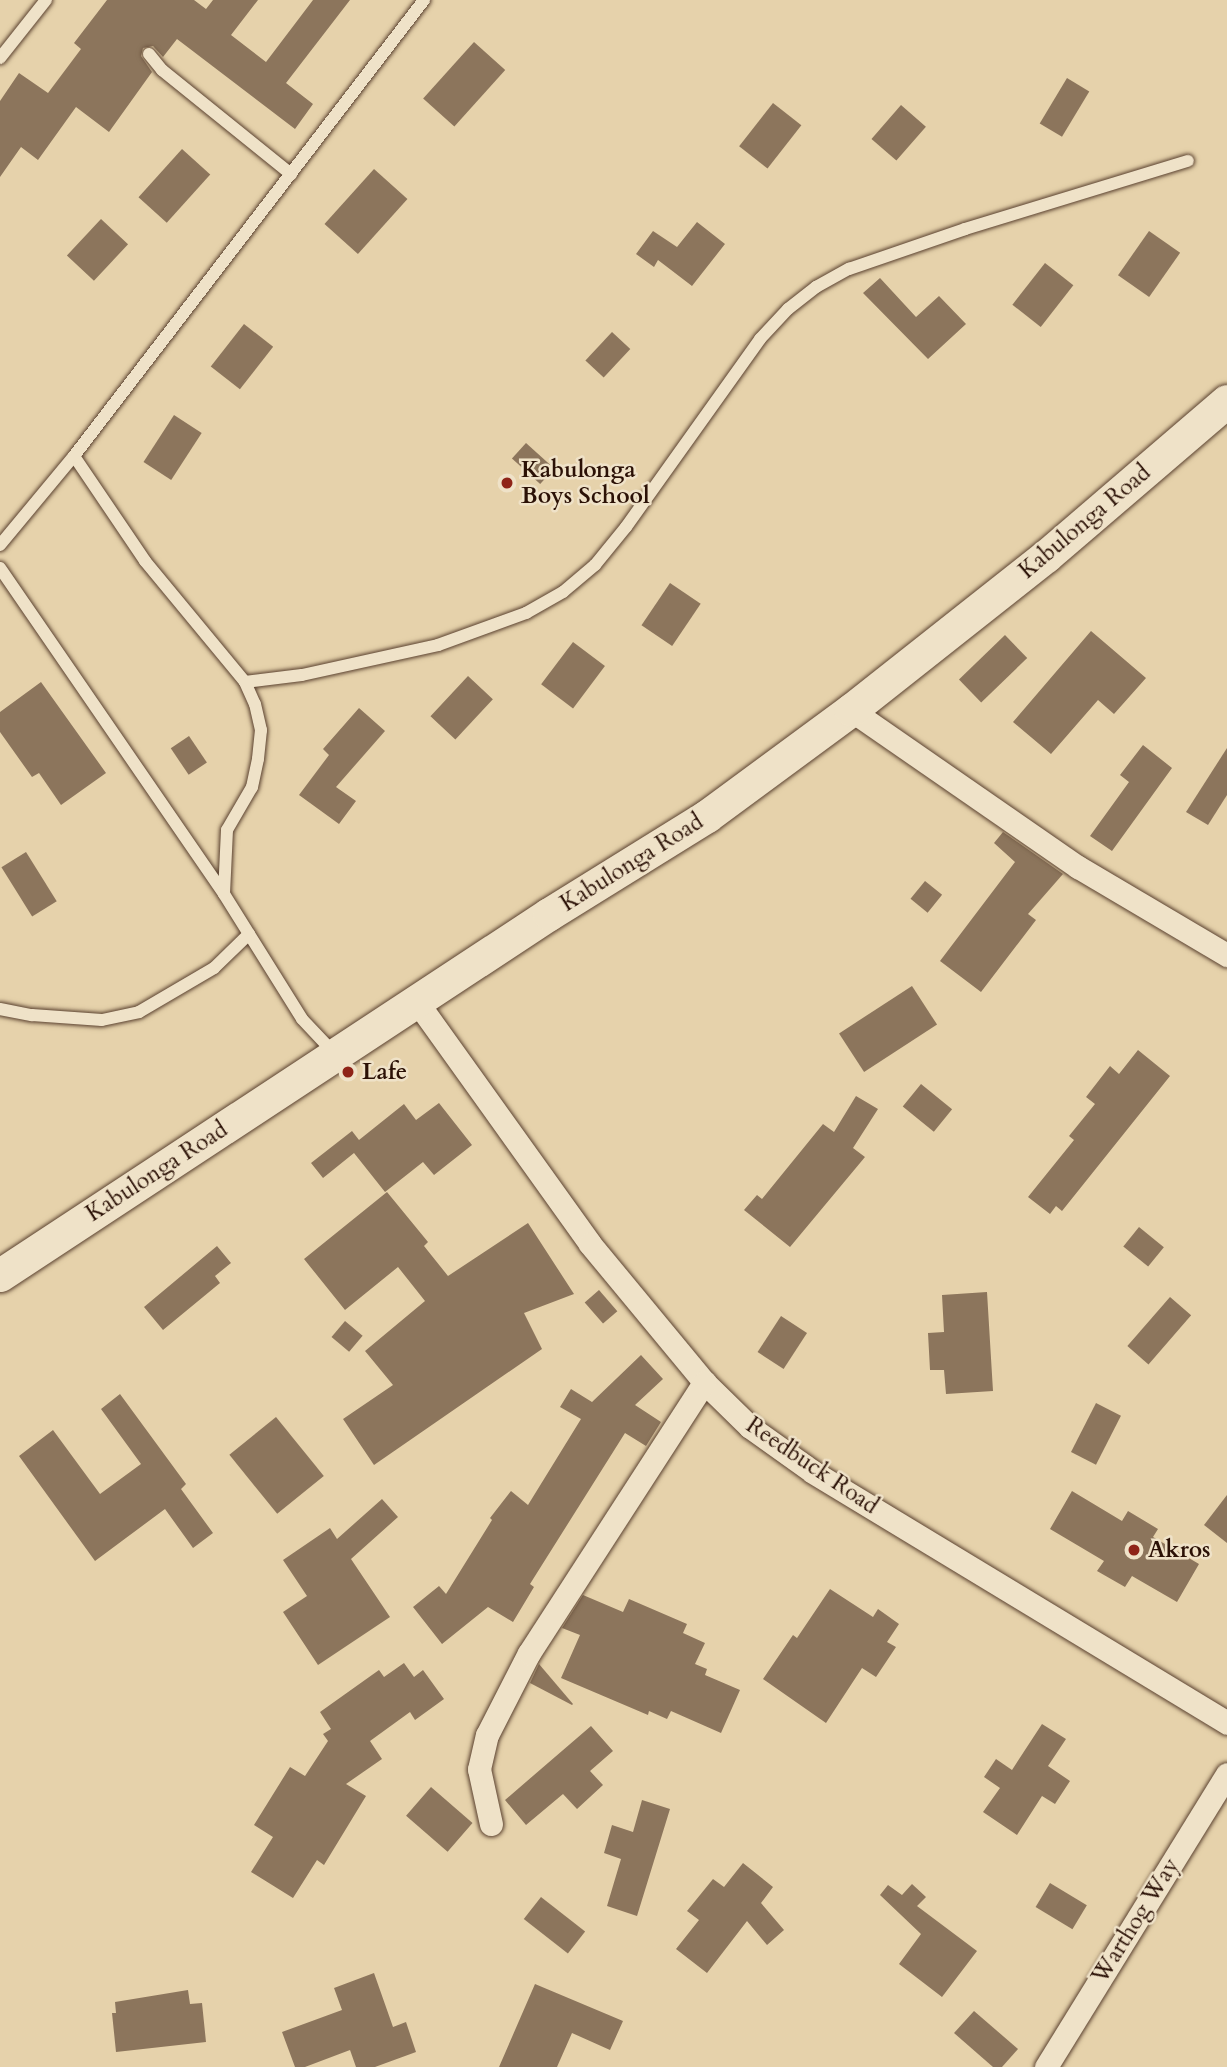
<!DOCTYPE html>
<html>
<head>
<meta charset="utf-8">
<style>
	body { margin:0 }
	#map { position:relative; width:1227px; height:2067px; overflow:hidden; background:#e6d2ab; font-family:Cardo,serif }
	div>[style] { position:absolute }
	.building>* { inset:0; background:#8c755c; transform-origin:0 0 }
	.roads { filter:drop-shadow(0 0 2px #5a412f) drop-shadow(0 0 2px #5a412f) }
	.lane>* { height:12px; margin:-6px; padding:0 6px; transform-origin:6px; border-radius:6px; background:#efe2c8 }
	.street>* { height:23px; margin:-11.5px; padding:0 11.5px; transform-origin:11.5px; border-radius:11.5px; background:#efe2c8 }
	.secondary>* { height:33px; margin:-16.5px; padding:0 16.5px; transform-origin:16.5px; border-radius:16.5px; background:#efe2c8 }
	.dots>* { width:19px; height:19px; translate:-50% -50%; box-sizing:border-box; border:4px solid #efe2c8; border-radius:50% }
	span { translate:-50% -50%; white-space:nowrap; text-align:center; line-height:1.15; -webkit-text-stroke:5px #efe2c8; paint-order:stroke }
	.poi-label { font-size:23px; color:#2b1106; font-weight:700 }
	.left { translate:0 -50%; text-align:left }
	.street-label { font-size:23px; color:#2b1106 }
</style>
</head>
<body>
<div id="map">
	<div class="building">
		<div style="clip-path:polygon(107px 0,194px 0,206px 9px,213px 0,258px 0,231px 35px,266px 62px,313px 0,350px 0,286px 83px,313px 104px,295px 129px,177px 39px,163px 57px,153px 46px,143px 48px,141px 56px,152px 72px,109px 132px,76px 107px,38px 160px,21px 147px,0 177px,0 101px,19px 73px,48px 93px,81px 49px,74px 43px)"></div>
		<div style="left:474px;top:42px;width:42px;height:76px;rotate:42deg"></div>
		<div style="left:1067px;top:78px;width:26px;height:53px;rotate:31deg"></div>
		<div style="left:773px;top:103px;width:36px;height:55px;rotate:38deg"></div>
		<div style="left:901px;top:105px;width:33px;height:45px;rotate:41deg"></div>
		<div style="left:182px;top:149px;width:38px;height:65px;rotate:42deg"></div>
		<div style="left:374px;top:169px;width:45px;height:74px;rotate:42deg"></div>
		<div style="left:101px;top:219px;width:37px;height:50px;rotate:43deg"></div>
		<div style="clip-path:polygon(697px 222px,725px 244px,692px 286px,658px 260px,654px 267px,636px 254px,653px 231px,677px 247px)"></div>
		<div style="left:1149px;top:231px;width:38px;height:54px;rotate:35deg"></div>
		<div style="left:1045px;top:263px;width:36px;height:53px;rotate:38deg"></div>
		<div style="clip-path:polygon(880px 278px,916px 317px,939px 296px,966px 324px,928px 359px,863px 293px)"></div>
		<div style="left:244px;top:324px;width:37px;height:54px;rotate:38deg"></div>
		<div style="left:612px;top:332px;width:25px;height:39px;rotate:43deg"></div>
		<div style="left:174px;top:415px;width:33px;height:56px;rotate:33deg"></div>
		<div style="left:526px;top:443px;width:38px;height:21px;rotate:42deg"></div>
		<div style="left:670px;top:583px;width:37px;height:51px;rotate:34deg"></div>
		<div style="clip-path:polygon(1091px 631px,1146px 678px,1114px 714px,1098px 700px,1051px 754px,1013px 722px)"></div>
		<div style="left:1005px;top:635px;width:32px;height:64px;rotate:46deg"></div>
		<div style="left:573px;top:642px;width:40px;height:53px;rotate:37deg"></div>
		<div style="left:468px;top:676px;width:34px;height:55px;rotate:43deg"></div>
		<div style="clip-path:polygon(41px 682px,106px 773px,61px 805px,39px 773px,32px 777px,0 732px,0 712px)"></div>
		<div style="clip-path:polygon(359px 708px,385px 731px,336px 787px,356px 801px,339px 824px,299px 795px,329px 755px,323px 749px)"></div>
		<div style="left:189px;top:736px;width:32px;height:22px;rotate:56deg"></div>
		<div style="clip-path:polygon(1143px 745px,1172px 768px,1112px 851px,1090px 836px,1129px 782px,1120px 775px)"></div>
		<div style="clip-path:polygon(1227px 748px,1227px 795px,1208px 825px,1186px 812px)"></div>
		<div style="clip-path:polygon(1003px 832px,1063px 874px,1028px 914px,1036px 920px,981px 992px,940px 961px,1015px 862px,994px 843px)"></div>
		<div style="left:26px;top:852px;width:58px;height:29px;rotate:58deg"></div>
		<div style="left:925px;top:881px;width:22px;height:23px;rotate:39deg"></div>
		<div style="left:912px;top:986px;width:46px;height:87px;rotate:57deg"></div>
		<div style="clip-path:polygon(1138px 1050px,1170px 1076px,1062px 1211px,1056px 1206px,1050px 1214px,1028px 1197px,1074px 1140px,1069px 1136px,1095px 1104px,1086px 1097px,1110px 1066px,1119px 1074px)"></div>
		<div style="left:921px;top:1084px;width:40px;height:29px;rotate:39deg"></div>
		<div style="clip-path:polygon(856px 1096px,878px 1109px,853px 1148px,865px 1157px,790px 1247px,744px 1210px,757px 1195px,762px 1199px,823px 1124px,834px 1132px)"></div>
		<div style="clip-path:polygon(439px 1103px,472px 1145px,434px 1175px,423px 1162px,385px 1192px,354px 1153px,323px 1178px,311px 1163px,352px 1131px,359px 1140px,404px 1104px,416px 1120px)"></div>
		<div style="clip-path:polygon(387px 1192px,428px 1242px,424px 1246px,448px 1276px,528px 1223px,574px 1294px,524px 1313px,542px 1349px,374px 1465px,343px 1419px,393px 1385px,365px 1351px,425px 1301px,398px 1267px,345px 1310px,304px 1259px)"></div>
		<div style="left:1139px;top:1227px;width:32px;height:25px;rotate:39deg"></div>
		<div style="clip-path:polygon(217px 1246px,231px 1263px,215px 1276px,220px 1283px,163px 1330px,144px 1307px)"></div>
		<div style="left:599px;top:1290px;width:28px;height:19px;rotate:49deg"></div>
		<div style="clip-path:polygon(987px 1292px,993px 1391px,946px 1394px,944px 1370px,930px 1370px,928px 1333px,944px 1332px,942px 1295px)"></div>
		<div style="left:1170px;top:1297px;width:28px;height:65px;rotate:41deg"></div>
		<div style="left:781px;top:1316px;width:31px;height:43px;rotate:33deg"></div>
		<div style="left:345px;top:1321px;width:23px;height:21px;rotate:40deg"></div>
		<div style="clip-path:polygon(641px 1355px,663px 1379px,635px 1405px,661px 1422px,646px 1446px,625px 1433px,530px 1584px,534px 1587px,513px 1622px,488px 1607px,442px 1644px,413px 1607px,439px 1586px,446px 1594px,492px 1520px,490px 1518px,511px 1491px,528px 1505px,581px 1419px,560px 1407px,571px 1389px,592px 1402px)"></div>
		<div style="clip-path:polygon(120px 1394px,186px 1484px,181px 1489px,213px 1533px,193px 1548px,165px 1509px,95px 1561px,19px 1456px,53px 1430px,100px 1494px,141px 1464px,101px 1409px)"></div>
		<div style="left:1096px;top:1403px;width:28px;height:55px;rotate:27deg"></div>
		<div style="left:276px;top:1417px;width:76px;height:60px;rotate:51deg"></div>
		<div style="clip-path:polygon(1072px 1491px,1122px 1521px,1128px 1511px,1158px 1529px,1153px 1537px,1199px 1564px,1177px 1602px,1132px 1576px,1125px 1587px,1097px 1571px,1104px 1561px,1050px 1529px)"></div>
		<div style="clip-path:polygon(1227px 1495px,1227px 1543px,1204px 1525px)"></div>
		<div style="clip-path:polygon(382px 1499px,398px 1517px,351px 1559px,390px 1617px,318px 1665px,283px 1612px,307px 1596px,283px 1560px,330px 1528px,337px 1539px)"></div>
		<div style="clip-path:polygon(830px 1589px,873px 1617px,878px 1609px,899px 1624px,887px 1642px,896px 1647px,876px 1677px,862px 1668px,826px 1723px,763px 1679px,793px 1635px,797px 1638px)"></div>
		<div style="clip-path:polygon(583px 1595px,623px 1612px,629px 1599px,687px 1624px,683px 1633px,705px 1643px,695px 1664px,707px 1669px,705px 1675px,740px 1690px,721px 1733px,671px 1711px,667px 1719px,649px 1711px,648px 1715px,561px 1678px,580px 1635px,562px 1628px)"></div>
		<div style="clip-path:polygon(404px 1663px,414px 1677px,423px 1670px,444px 1699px,415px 1720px,410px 1712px,370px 1741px,382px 1759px,346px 1784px,366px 1796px,324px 1865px,317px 1860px,293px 1898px,251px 1872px,273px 1837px,254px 1825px,290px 1767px,305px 1776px,328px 1741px,323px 1734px,331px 1729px,320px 1712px,379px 1670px,384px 1677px)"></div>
		<div style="clip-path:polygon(539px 1664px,573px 1704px,572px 1705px,530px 1683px)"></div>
		<div style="clip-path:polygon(1042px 1724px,1066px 1739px,1048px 1766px,1070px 1781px,1055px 1804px,1042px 1796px,1017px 1835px,983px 1812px,1000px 1788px,984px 1777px,996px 1759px,1012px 1770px)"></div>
		<div style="clip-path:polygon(591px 1726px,613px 1751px,590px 1771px,603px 1785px,577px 1809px,563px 1794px,526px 1825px,505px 1800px)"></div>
		<div style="left:431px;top:1787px;width:55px;height:38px;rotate:41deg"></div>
		<div style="clip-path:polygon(642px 1800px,670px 1809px,637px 1916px,607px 1906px,621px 1859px,604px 1853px,612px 1825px,633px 1832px)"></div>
		<div style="clip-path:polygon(743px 1863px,773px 1887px,761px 1903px,784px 1930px,767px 1945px,747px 1921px,707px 1973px,676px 1949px,699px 1920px,687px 1911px,713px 1879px,724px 1887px)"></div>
		<div style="left:1050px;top:1883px;width:43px;height:28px;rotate:31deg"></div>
		<div style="clip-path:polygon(912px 1884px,926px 1897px,917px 1906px,977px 1951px,942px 1997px,899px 1964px,921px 1934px,880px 1895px,888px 1885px,902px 1895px)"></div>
		<div style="left:541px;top:1897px;width:56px;height:28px;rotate:38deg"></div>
		<div style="clip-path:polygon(374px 1973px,393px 2027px,406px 2022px,416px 2052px,375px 2067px,356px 2067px,350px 2050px,305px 2067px,295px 2067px,282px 2032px,342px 2010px,334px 1988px)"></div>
		<div style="clip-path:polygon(535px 1984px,623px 2021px,610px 2050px,572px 2033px,557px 2067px,499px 2067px)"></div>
		<div style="clip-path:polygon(188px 1990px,190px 2004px,202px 2003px,206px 2042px,116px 2052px,112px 2013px,116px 2013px,115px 2002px)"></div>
		<div style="clip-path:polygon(974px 2011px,1018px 2049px,1002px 2067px,993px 2067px,954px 2033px)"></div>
	</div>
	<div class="roads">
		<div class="lane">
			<div style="left:149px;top:54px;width:21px;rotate:51deg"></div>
			<div style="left:162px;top:70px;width:166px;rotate:38.9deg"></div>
			<div style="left:0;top:58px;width:74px;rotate:-51.6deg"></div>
			<div style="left:74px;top:456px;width:127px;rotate:55.9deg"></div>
			<div style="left:145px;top:561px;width:157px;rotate:50.4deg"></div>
			<div style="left:245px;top:682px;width:24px;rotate:66deg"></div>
			<div style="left:255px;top:704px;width:27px;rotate:77deg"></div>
			<div style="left:261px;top:730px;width:29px;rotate:96deg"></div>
			<div style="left:258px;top:759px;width:29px;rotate:102deg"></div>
			<div style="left:252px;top:787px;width:50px;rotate:120.2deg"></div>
			<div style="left:227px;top:830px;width:64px;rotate:92.7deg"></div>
			<div style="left:0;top:545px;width:116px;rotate:-50.3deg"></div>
			<div style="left:74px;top:456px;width:575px;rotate:-52.49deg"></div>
			<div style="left:0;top:568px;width:396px;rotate:55.5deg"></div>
			<div style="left:224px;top:894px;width:147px;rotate:58deg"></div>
			<div style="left:302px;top:1019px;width:48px;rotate:46.7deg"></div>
			<div style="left:245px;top:682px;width:57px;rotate:-7deg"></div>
			<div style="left:302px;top:675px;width:139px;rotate:-12.4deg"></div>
			<div style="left:438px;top:645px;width:94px;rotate:-20deg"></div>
			<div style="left:526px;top:613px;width:43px;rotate:-29.6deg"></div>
			<div style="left:563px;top:592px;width:42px;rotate:-40.2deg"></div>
			<div style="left:595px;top:565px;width:49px;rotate:-50.8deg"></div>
			<div style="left:626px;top:527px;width:231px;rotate:-54.5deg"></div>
			<div style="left:760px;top:339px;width:41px;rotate:-47deg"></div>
			<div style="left:788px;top:309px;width:36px;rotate:-38deg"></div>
			<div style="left:816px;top:287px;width:38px;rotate:-29deg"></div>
			<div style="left:849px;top:269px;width:123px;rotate:-19deg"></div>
			<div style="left:965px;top:229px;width:233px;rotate:-17deg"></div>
			<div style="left:0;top:1009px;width:33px;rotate:11deg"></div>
			<div style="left:32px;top:1015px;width:70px;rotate:4.1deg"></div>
			<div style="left:102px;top:1020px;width:38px;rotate:-12deg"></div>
			<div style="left:139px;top:1012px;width:87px;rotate:-30.4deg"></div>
			<div style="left:214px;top:968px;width:49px;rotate:-44.2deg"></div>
		</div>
		<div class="street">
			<div style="left:851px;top:710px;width:276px;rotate:34.7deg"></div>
			<div style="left:1078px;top:867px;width:173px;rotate:30.6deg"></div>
			<div style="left:417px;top:1002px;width:297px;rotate:54.4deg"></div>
			<div style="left:590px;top:1244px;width:179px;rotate:50.4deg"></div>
			<div style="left:704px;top:1382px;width:64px;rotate:44.4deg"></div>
			<div style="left:750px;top:1427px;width:77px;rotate:35.5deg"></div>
			<div style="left:813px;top:1472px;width:484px;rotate:31.2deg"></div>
			<div style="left:491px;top:1824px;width:56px;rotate:-102.3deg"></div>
			<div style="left:479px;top:1769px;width:35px;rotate:-77deg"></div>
			<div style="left:487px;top:1735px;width:92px;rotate:-62.9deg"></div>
			<div style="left:529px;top:1653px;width:323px;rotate:-57.1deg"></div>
			<div style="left:1046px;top:2067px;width:344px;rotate:-58.3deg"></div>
		</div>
		<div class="secondary">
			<div style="left:0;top:1275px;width:657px;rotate:-33.33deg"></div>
			<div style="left:549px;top:914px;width:186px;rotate:-31.8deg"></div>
			<div style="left:707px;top:816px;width:179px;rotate:-36.4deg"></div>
			<div style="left:851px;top:710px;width:248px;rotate:-38.3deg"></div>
			<div style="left:1046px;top:556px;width:238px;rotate:-40.6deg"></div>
		</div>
	</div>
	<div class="dots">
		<div style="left:507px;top:483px;background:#8f2418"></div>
		<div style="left:348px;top:1072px;background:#8f2418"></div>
		<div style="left:1134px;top:1550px;background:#8f2418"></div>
	</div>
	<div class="poi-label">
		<span class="left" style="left:521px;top:483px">Kabulonga<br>Boys School</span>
		<span class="left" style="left:362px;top:1072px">Lafe</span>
		<span class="left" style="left:1148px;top:1550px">Akros</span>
	</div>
	<div class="street-label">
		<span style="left:1085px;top:522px;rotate:-40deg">Kabulonga Road</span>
		<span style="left:632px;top:863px;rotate:-32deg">Kabulonga Road</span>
		<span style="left:157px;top:1172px;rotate:-33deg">Kabulonga Road</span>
		<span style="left:812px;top:1466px;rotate:34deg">Reedbuck Road</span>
		<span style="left:1136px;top:1921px;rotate:-58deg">Warthog Way</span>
	</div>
</div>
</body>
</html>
